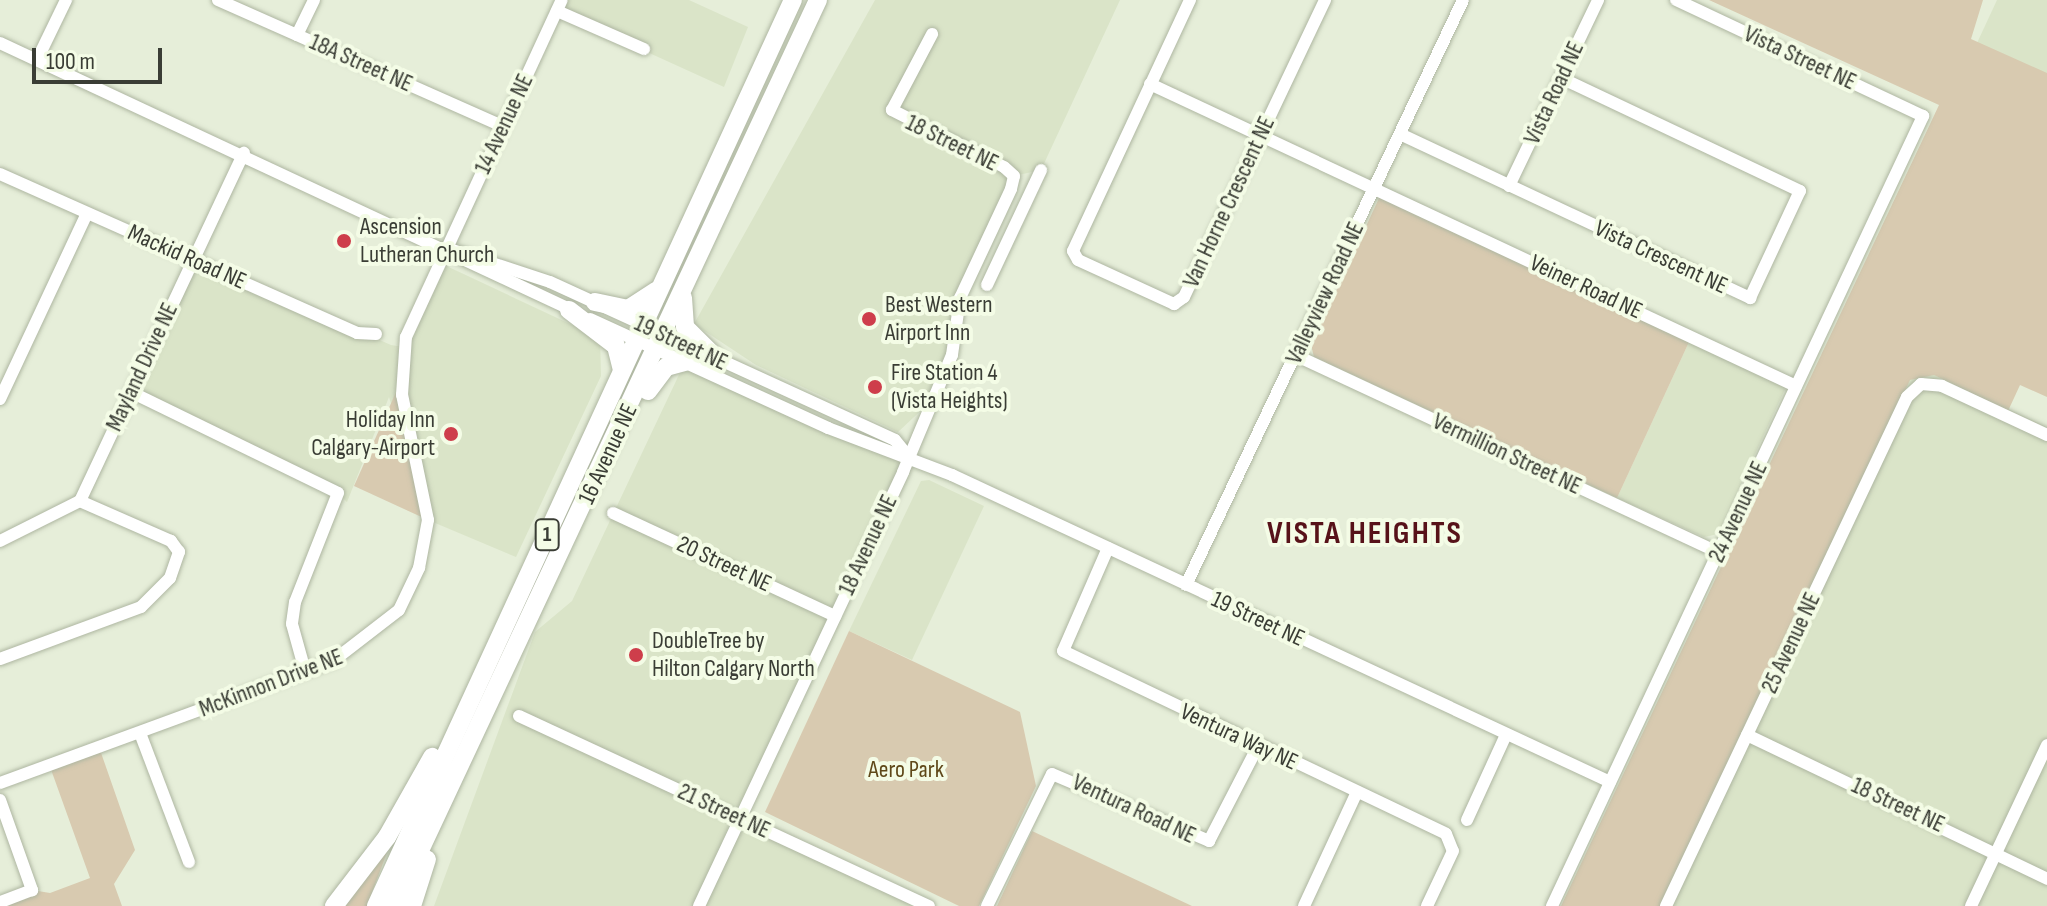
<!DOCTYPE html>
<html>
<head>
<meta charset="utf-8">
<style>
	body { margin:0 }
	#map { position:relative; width:2047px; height:906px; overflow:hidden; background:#e6eed9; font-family:"Sofia Sans Condensed",sans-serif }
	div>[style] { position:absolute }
	.built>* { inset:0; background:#dae4c8 }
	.green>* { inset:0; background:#d8cab0 }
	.roads { filter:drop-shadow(0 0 2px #aeb6a1) drop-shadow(0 0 2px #aeb6a1) }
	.minor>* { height:12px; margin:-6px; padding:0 6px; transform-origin:6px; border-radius:6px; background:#fff }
	.highway>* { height:18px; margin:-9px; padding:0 9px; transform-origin:9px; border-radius:9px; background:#fff }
	.dots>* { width:22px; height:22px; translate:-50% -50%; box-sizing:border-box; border:4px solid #f4fce6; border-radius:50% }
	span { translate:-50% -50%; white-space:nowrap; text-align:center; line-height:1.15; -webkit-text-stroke:8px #f4fce6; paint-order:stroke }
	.shield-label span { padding:2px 6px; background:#f4fce6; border:2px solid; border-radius:6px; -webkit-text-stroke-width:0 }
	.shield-label { font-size:22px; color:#3a3d35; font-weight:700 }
	.street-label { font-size:24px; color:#3a3d35 }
	.poi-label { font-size:24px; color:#3a3d35 }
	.left { translate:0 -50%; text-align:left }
	.right { translate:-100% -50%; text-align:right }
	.park-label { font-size:24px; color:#5f4819 }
	.district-label { font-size:32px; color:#571219; font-weight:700; letter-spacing:2px }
	.scale { position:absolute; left:32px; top:48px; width:130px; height:36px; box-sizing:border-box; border:4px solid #3a3d35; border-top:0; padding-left:10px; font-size:24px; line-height:28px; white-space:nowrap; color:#3a3d35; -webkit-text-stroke:6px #f4fce6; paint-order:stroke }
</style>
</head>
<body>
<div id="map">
	<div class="built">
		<div style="clip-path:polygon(562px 0,689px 0,748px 27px,724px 87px,557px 11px)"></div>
		<div style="clip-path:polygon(875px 0,1120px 0,1041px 170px,1014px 176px,969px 276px,952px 355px,929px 403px,898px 432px,756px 365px,694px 324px)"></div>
		<div style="clip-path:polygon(1997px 0,2047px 0,2047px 110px,1964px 71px)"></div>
		<div style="clip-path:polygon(193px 259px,391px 345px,403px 347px,440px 263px,600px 338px,601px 376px,516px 557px,428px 520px,389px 397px,347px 502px,329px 485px,131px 392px)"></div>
		<div style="clip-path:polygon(1689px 342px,1786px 387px,1718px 534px,1704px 537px,1617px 498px)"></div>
		<div style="clip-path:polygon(685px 362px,907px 455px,740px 818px,929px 906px,434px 906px,535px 632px,572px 601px)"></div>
		<div style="clip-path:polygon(1915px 366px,2047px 427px,2047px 906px,1659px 906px)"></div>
		<div style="clip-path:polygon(929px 480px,984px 506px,912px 660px,849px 631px,921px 481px)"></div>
	</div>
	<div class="green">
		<div style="clip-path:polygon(1709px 0,1983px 0,1971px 39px,2047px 73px,2047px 397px,2020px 385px,2008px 411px,1934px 375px,1910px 380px,1660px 906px,1561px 906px,1939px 105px)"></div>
		<div style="clip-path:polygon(1380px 196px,1689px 342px,1617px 498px,1314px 357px,1311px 345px)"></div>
		<div style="clip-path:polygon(401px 381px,428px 520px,354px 486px)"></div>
		<div style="clip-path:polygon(849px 631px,1020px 712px,1036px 786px,979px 906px,959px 906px,765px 812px)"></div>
		<div style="clip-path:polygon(99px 747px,135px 850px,114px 884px,122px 906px,0 906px,32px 890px,50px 893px,90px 878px,49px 764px)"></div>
		<div style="clip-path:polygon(1032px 831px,1192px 906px,997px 906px)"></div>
		<div style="clip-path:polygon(392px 839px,367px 906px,342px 906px)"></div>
	</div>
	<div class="roads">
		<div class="minor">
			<div style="left:218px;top:0;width:312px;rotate:23.9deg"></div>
			<div style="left:1190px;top:0;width:277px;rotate:115deg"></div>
			<div style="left:1073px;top:251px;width:10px;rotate:61deg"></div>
			<div style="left:1078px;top:260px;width:106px;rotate:24.6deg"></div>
			<div style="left:1174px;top:304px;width:12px;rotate:-35deg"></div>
			<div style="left:1184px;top:297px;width:329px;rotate:-64.6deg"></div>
			<div style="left:557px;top:11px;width:95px;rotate:23.6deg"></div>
			<div style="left:297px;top:35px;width:39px;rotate:-64deg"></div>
			<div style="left:0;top:43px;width:633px;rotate:25.03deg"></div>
			<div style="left:37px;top:60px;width:67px;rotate:-64.2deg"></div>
			<div style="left:1150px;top:84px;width:713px;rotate:25.06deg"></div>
			<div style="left:1400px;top:134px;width:387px;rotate:25.1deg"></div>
			<div style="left:1750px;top:298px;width:118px;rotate:-65deg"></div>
			<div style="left:1800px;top:191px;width:264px;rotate:-154.7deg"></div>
			<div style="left:0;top:174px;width:391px;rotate:24deg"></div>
			<div style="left:357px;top:333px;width:19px;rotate:3deg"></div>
			<div style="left:1509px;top:186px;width:206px;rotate:-64.4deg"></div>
			<div style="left:446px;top:248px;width:109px;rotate:18.1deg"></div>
			<div style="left:550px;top:282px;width:379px;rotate:24.6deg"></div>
			<div style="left:895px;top:440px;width:19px;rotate:51deg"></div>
			<div style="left:987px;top:285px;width:127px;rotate:-64.8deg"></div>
			<div style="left:590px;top:319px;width:262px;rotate:24.6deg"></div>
			<div style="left:828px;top:428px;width:133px;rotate:20.8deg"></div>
			<div style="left:952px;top:475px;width:726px;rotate:25.01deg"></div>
			<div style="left:1295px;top:355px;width:468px;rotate:25deg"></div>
			<div style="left:131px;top:392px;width:230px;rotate:26deg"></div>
			<div style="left:338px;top:493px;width:117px;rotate:111.5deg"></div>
			<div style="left:295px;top:602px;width:22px;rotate:98deg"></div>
			<div style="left:292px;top:624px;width:49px;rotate:74.5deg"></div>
			<div style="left:0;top:399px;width:205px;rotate:-64.9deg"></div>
			<div style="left:613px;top:513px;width:245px;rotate:24.9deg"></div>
			<div style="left:0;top:541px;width:89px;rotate:-26.6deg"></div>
			<div style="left:80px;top:501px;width:385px;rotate:-64.8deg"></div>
			<div style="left:1108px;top:548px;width:112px;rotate:113.6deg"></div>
			<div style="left:1063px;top:651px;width:424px;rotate:25.5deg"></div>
			<div style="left:1446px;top:834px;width:18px;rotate:68deg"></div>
			<div style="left:1453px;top:851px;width:61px;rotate:115.3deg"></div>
			<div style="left:1186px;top:585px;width:647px;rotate:-64.66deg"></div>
			<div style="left:0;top:659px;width:150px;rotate:-20.2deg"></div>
			<div style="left:141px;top:607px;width:41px;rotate:-45deg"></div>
			<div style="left:170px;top:578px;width:28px;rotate:-71deg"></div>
			<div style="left:179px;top:552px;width:14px;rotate:-126deg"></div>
			<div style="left:171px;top:541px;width:99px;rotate:-156.3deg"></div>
			<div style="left:519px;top:716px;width:452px;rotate:24.9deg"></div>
			<div style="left:140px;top:733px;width:138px;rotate:69.2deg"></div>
			<div style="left:1747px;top:735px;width:333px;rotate:25.6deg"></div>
			<div style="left:0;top:783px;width:355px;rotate:-20.1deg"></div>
			<div style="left:333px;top:661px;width:83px;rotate:-37.7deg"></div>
			<div style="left:399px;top:610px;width:47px;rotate:-64.5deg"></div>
			<div style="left:419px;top:568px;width:49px;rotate:-79.4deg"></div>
			<div style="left:428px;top:520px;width:128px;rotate:-101.7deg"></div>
			<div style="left:402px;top:395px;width:58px;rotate:-86.1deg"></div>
			<div style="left:406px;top:337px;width:371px;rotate:-65.2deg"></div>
			<div style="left:0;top:800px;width:96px;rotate:70.4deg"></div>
			<div style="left:32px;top:890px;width:34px;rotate:159deg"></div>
			<div style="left:1467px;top:820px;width:94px;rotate:-65.4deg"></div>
			<div style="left:699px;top:906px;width:480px;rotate:-64.8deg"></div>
			<div style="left:903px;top:472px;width:127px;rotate:-67.3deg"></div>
			<div style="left:952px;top:355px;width:58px;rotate:-82deg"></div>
			<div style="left:960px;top:298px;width:120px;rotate:-64.9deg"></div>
			<div style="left:1011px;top:189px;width:13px;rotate:-77deg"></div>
			<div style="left:1014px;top:176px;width:13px;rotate:-138deg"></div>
			<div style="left:1004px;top:167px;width:126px;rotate:-153deg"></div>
			<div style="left:892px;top:110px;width:86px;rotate:-62.2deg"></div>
			<div style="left:987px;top:906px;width:147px;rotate:-63.8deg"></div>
			<div style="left:1052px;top:774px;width:171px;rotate:23.1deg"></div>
			<div style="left:1209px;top:841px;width:107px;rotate:-62.7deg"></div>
			<div style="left:1304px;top:906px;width:126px;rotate:-65.1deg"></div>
			<div style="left:1552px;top:906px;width:873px;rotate:-64.84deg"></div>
			<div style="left:1923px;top:116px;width:273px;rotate:-154.8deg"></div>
			<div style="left:1666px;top:906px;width:563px;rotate:-64.66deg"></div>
			<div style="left:1907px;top:397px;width:19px;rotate:-43deg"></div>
			<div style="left:1921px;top:384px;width:21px;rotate:5deg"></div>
			<div style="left:1942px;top:386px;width:116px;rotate:25deg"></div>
			<div style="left:1971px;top:906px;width:178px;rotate:-64.7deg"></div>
		</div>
		<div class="highway">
			<div style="left:683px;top:298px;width:29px;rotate:86deg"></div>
			<div style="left:685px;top:327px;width:48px;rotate:45deg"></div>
			<div style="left:595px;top:302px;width:34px;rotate:12deg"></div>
			<div style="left:628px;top:309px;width:33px;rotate:-33deg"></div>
			<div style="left:569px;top:310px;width:59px;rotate:37.5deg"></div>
			<div style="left:616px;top:346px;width:25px;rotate:76deg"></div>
			<div style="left:648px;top:391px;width:30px;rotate:-53deg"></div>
			<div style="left:666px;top:367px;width:20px;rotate:-15deg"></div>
			<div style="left:334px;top:906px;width:87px;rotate:-52.5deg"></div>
			<div style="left:387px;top:837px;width:92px;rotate:-60.6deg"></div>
			<div style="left:376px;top:906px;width:997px;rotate:-65.29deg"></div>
			<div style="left:394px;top:906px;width:1000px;rotate:-64.92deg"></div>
			<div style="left:412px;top:906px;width:49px;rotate:-72.3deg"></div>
		</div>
	</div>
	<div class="dots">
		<div style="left:344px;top:241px;background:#ce3e4b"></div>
		<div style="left:869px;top:319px;background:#ce3e4b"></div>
		<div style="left:875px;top:387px;background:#ce3e4b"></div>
		<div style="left:451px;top:434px;background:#ce3e4b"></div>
		<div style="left:636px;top:655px;background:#ce3e4b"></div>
	</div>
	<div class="shield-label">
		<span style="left:547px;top:535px">1</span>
	</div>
	<div class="street-label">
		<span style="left:1800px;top:58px;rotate:25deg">Vista Street NE</span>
		<span style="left:361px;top:63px;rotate:24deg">18A Street NE</span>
		<span style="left:1554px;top:93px;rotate:-65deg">Vista Road NE</span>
		<span style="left:504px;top:124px;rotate:-65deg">14 Avenue NE</span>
		<span style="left:952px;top:143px;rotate:26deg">18 Street NE</span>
		<span style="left:1229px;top:202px;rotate:-65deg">Van Horne Crescent NE</span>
		<span style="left:187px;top:257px;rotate:24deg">Mackid Road NE</span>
		<span style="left:1661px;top:257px;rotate:25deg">Vista Crescent NE</span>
		<span style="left:1586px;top:287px;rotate:25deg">Veiner Road NE</span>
		<span style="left:1325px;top:293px;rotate:-65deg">Valleyview Road NE</span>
		<span style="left:681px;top:343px;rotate:25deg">19 Street NE</span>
		<span style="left:142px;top:367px;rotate:-65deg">Mayland Drive NE</span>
		<span style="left:608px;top:454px;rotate:-65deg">16 Avenue NE</span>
		<span style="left:1507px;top:454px;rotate:25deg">Vermillion Street NE</span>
		<span style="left:1738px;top:512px;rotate:-65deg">24 Avenue NE</span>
		<span style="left:868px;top:545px;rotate:-65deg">18 Avenue NE</span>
		<span style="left:724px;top:564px;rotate:25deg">20 Street NE</span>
		<span style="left:1258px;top:619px;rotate:25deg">19 Street NE</span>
		<span style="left:1791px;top:643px;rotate:-65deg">25 Avenue NE</span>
		<span style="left:271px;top:683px;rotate:-21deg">McKinnon Drive NE</span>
		<span style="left:1239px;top:737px;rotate:25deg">Ventura Way NE</span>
		<span style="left:1898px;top:805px;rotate:25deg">18 Street NE</span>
		<span style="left:1134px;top:809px;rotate:25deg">Ventura Road NE</span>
		<span style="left:724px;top:811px;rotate:25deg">21 Street NE</span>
	</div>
	<div class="poi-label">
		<span class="left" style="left:360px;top:241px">Ascension<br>Lutheran Church</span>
		<span class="left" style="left:885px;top:319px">Best Western<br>Airport Inn</span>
		<span class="left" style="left:891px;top:387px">Fire Station 4<br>(Vista Heights)</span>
		<span class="right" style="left:435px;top:434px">Holiday Inn<br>Calgary-Airport</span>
		<span class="left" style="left:652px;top:655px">DoubleTree by<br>Hilton Calgary North</span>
	</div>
	<div class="park-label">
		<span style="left:906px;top:770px">Aero Park</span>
	</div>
	<div class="district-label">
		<span style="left:1365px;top:534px">VISTA HEIGHTS</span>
	</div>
	<div class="scale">100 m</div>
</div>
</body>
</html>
